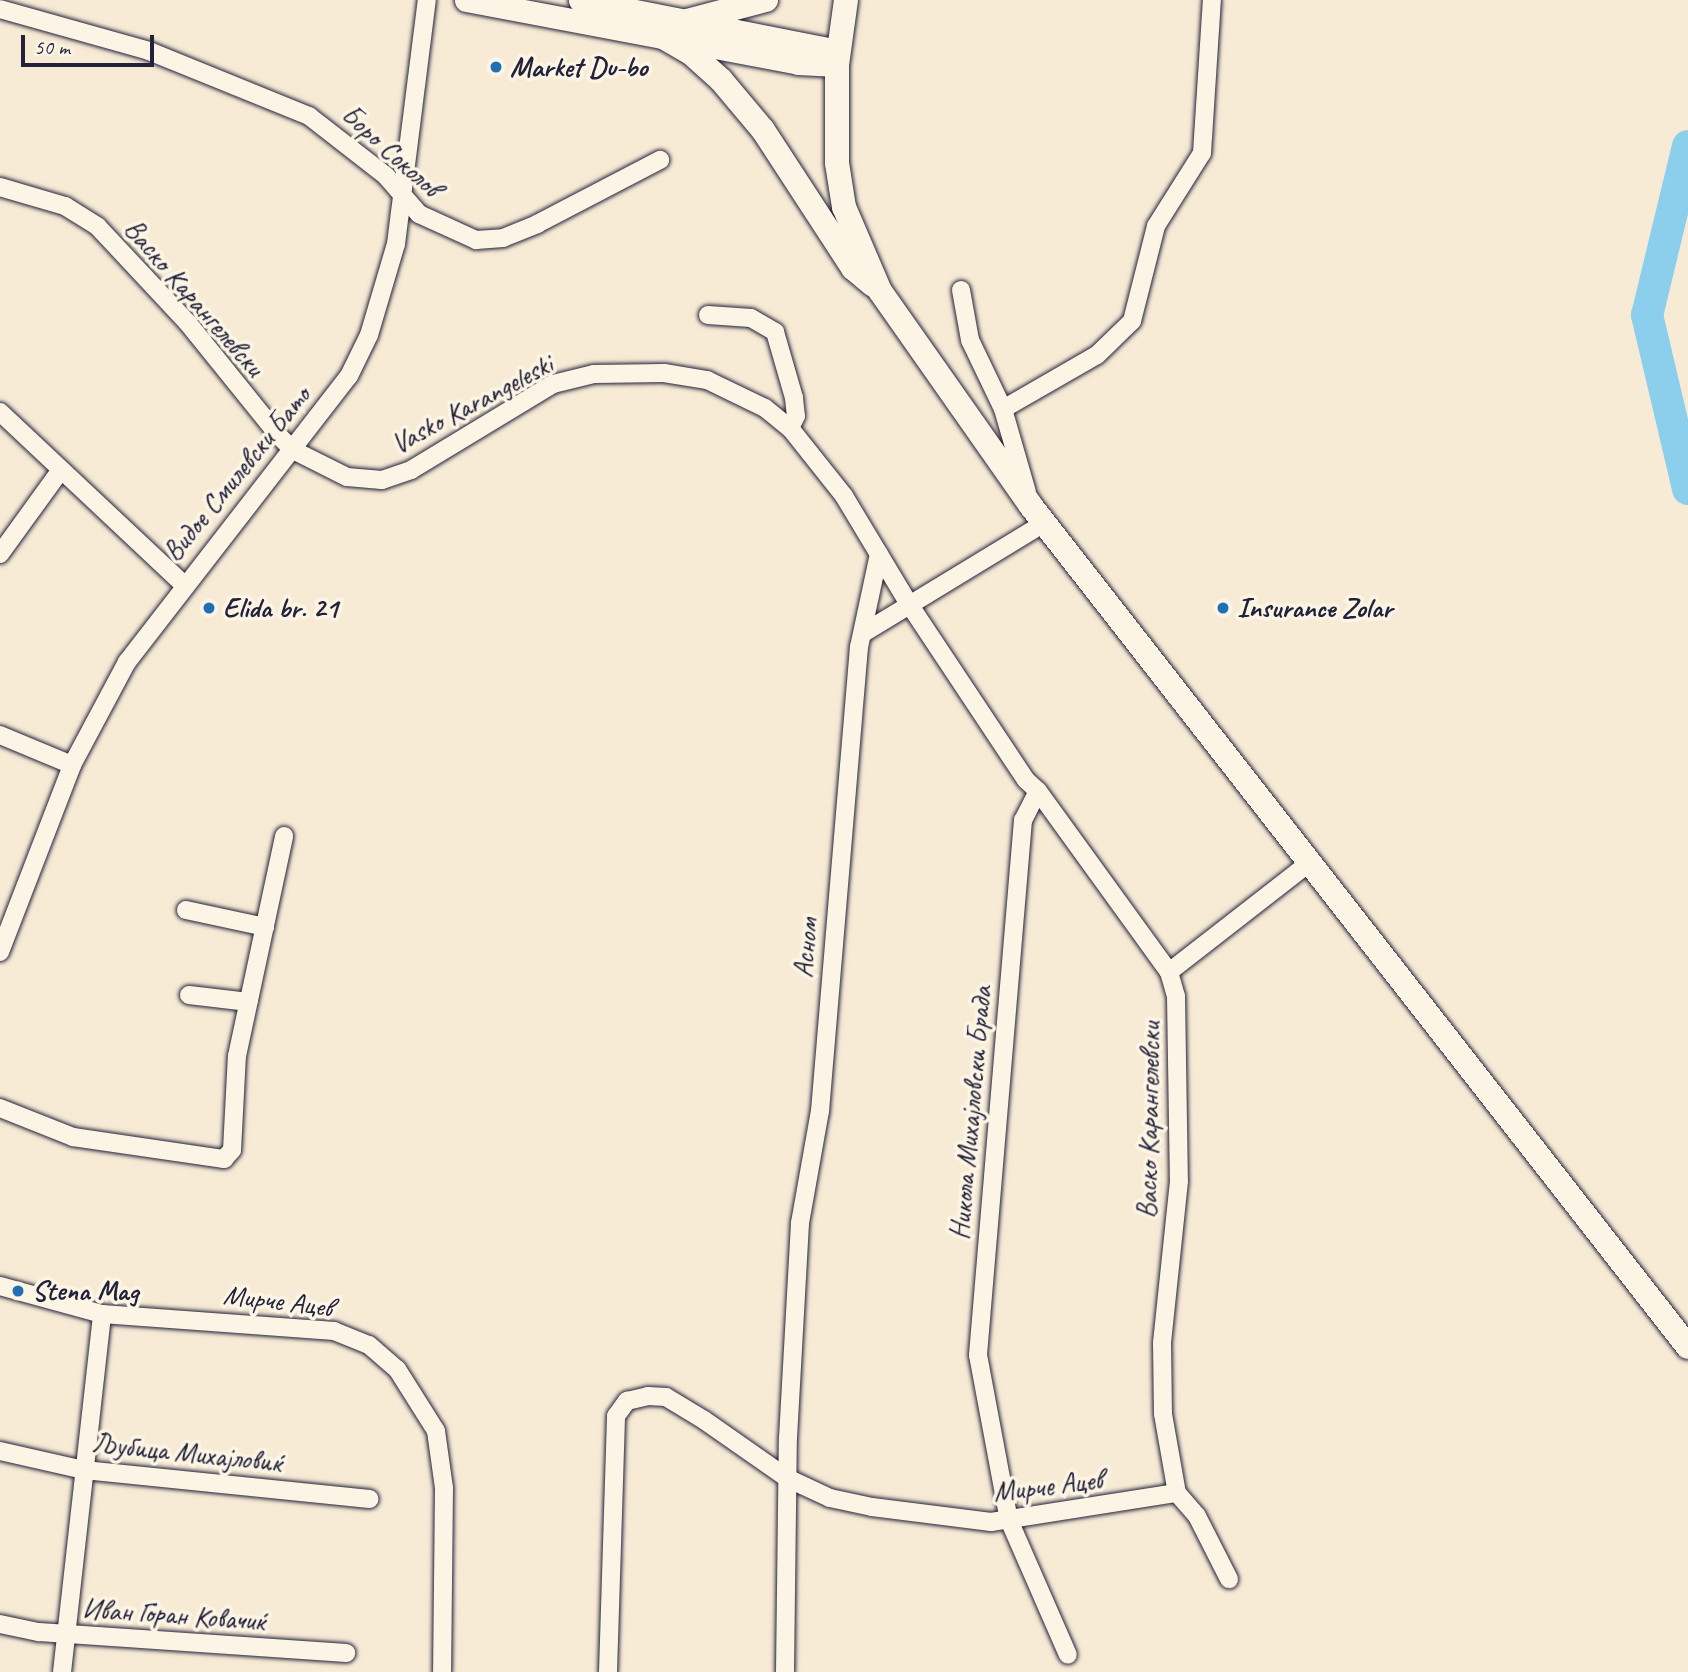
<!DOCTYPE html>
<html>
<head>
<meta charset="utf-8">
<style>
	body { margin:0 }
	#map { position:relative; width:1688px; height:1672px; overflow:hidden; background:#f8ebd6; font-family:Caveat,sans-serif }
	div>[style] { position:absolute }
	.river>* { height:32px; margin:-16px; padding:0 16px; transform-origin:16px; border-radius:16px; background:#8bcfed }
	.roads { filter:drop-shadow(0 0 2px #22223b) drop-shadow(0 0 2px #22223b) }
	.minor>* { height:18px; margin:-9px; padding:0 9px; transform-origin:9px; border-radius:9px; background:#fcf5e5 }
	.tertiary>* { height:23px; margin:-11.5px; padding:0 11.5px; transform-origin:11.5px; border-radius:11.5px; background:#fcf5e5 }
	.secondary>* { height:24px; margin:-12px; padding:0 12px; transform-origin:12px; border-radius:12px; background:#fcf5e5 }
	.dots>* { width:19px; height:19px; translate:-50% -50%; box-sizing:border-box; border:4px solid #fcf5e5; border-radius:50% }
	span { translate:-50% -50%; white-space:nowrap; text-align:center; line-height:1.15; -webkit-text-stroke:7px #fcf5e5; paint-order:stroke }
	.poi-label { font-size:28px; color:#22223b; font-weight:700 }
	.left { translate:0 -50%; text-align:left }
	.street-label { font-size:28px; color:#22223b }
	.scale { position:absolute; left:21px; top:35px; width:133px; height:32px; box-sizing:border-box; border:4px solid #22223b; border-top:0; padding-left:9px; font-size:21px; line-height:24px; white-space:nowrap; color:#22223b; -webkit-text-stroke:5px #fcf5e5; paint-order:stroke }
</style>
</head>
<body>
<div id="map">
	<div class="river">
		<div style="left:1688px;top:146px;width:174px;rotate:103.6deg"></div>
		<div style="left:1647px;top:315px;width:179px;rotate:76.7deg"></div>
	</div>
	<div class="roads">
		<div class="minor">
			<div style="left:0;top:9px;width:155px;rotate:15.7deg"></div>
			<div style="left:149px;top:51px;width:173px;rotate:22.1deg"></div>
			<div style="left:309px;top:116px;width:98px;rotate:37.9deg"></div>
			<div style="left:386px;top:176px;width:50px;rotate:49deg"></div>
			<div style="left:419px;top:214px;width:63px;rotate:24.5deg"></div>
			<div style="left:476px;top:240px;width:27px;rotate:-4deg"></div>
			<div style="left:503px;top:238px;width:37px;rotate:-22deg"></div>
			<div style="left:537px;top:224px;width:139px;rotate:-27.5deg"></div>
			<div style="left:0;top:187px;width:68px;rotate:16.3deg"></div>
			<div style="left:65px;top:206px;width:39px;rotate:32deg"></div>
			<div style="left:98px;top:227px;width:130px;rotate:46.9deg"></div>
			<div style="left:187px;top:322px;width:146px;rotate:51.1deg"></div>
			<div style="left:279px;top:436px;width:20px;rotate:45deg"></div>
			<div style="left:293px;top:450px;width:60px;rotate:26.6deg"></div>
			<div style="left:347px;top:477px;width:35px;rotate:5deg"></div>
			<div style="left:382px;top:480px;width:31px;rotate:-19deg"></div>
			<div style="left:411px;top:470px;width:166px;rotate:-31.2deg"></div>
			<div style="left:553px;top:384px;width:42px;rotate:-13.7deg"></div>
			<div style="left:594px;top:374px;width:70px;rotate:-0.8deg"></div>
			<div style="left:664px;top:373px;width:44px;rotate:9.2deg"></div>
			<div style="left:707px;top:380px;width:64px;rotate:25.8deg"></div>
			<div style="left:765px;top:408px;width:32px;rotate:39deg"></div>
			<div style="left:790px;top:428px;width:87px;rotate:51.5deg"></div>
			<div style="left:844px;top:496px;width:126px;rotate:59deg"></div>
			<div style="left:909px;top:604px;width:211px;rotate:56.4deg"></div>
			<div style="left:1026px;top:780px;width:16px;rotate:43deg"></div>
			<div style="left:1038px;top:791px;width:33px;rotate:117deg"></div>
			<div style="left:1023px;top:820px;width:537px;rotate:94.81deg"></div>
			<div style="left:978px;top:1355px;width:168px;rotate:79.4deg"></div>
			<div style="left:1009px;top:1520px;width:147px;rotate:66.4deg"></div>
			<div style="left:961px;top:290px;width:51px;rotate:79.8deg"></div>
			<div style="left:970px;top:340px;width:76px;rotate:64.4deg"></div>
			<div style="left:1003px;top:409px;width:86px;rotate:73.9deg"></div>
			<div style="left:708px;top:315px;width:43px;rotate:4deg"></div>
			<div style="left:751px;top:318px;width:28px;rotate:30deg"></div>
			<div style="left:775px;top:332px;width:69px;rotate:73.9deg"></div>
			<div style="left:794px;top:398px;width:18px;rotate:84deg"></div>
			<div style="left:796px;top:416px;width:13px;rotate:117deg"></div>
			<div style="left:1003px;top:409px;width:108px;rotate:-29.9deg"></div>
			<div style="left:1097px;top:355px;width:49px;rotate:-44.2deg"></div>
			<div style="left:1132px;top:321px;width:98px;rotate:-75.8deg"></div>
			<div style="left:1156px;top:226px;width:86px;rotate:-57.8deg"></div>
			<div style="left:1202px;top:153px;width:153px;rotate:-86.3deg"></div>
			<div style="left:0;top:412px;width:251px;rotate:43.2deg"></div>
			<div style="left:0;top:554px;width:102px;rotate:-54.1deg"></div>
			<div style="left:865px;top:632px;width:210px;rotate:-31.3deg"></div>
			<div style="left:0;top:735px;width:78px;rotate:22.6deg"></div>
			<div style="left:1038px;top:791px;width:223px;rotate:54.1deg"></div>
			<div style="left:1169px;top:972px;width:25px;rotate:74deg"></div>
			<div style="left:1176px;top:996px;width:185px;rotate:89.1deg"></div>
			<div style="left:1179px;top:1181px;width:163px;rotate:96deg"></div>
			<div style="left:1162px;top:1343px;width:71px;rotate:89.2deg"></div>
			<div style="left:1163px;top:1414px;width:80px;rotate:80deg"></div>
			<div style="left:186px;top:910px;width:81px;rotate:12.1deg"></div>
			<div style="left:0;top:952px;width:200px;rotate:-68.9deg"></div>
			<div style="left:72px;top:765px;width:117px;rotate:-61.9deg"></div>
			<div style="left:127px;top:662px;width:362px;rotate:-52.2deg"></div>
			<div style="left:349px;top:376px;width:46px;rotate:-64deg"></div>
			<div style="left:369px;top:335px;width:95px;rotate:-73.5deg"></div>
			<div style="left:396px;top:244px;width:246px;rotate:-82.8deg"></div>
			<div style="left:1169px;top:972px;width:177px;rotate:-37.9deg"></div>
			<div style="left:189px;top:995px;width:60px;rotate:6.7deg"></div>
			<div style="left:0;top:1108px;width:79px;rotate:21.7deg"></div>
			<div style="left:73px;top:1137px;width:153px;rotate:8.3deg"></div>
			<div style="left:224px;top:1159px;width:12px;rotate:-48deg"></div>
			<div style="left:232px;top:1150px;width:94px;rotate:-87deg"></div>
			<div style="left:237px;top:1056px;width:225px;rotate:-77.9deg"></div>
			<div style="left:0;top:1286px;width:106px;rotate:15.4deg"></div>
			<div style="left:102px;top:1314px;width:233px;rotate:4.2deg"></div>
			<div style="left:334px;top:1331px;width:38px;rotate:22deg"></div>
			<div style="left:369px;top:1345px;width:37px;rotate:41deg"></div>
			<div style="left:397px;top:1369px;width:73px;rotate:57.8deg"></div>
			<div style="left:436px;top:1431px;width:58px;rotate:82deg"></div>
			<div style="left:444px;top:1488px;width:184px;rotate:90.6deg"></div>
			<div style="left:0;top:1451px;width:86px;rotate:12.7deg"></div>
			<div style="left:84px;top:1470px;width:287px;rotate:5.8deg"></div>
			<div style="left:0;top:1624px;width:40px;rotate:12deg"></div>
			<div style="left:39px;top:1632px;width:308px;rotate:3.9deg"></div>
			<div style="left:62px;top:1672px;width:360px;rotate:-83.6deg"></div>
			<div style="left:608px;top:1672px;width:256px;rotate:-88.2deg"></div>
			<div style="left:616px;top:1416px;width:19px;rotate:-54deg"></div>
			<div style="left:627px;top:1401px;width:22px;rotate:-13deg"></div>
			<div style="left:648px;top:1396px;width:18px;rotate:3deg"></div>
			<div style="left:666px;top:1397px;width:44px;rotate:31.2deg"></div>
			<div style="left:704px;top:1420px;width:101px;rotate:34.9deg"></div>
			<div style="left:787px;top:1478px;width:47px;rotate:24.9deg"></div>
			<div style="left:830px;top:1498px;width:43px;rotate:12.1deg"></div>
			<div style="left:872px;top:1507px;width:120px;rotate:7.2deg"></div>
			<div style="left:991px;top:1522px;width:188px;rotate:-8.9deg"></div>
			<div style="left:1177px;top:1493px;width:30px;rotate:49deg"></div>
			<div style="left:1197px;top:1516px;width:71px;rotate:63.1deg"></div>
			<div style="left:785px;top:1672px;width:234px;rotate:-89.3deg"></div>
			<div style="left:788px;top:1438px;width:215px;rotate:-86.8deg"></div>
			<div style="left:800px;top:1223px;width:114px;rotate:-79.9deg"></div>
			<div style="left:820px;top:1111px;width:466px;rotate:-85.2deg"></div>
			<div style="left:859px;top:647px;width:95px;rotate:-77.9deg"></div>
		</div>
		<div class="tertiary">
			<div style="left:466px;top:0;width:338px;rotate:10.7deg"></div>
			<div style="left:798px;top:63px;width:39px;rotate:3deg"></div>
			<div style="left:580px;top:0;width:263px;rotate:11.2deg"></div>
		</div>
		<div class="secondary">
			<div style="left:846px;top:0;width:66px;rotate:97.9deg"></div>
			<div style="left:837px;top:65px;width:98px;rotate:90deg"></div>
			<div style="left:837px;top:163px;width:45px;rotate:81deg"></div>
			<div style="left:844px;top:207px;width:91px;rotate:66.8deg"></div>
			<div style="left:880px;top:291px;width:263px;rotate:54.9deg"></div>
			<div style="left:1031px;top:506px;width:1067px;rotate:52deg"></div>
			<div style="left:679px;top:23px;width:90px;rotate:-14.8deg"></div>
			<div style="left:658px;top:34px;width:38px;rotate:30deg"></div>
			<div style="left:691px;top:53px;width:40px;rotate:42deg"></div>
			<div style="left:721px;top:80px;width:65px;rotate:50deg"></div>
			<div style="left:763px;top:130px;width:165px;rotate:56.9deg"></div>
			<div style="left:853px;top:268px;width:26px;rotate:40deg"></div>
		</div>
	</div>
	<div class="dots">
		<div style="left:496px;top:67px;background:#1f6fb2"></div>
		<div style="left:209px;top:608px;background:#1f6fb2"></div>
		<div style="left:1223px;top:608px;background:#1f6fb2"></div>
		<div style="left:18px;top:1291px;background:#1f6fb2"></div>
	</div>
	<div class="poi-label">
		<span class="left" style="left:510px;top:67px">Market Du-bo</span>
		<span class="left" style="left:223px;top:608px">Elida br. 21</span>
		<span class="left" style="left:1237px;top:608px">Insurance Zolar</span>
		<span class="left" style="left:32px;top:1291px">Stena Mag</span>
	</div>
	<div class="street-label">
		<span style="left:391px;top:151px;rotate:42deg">Боро Соколов</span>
		<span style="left:194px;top:298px;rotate:49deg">Васко Карангелевски</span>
		<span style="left:472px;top:404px;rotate:-28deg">Vasko Karangeleski</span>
		<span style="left:237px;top:474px;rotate:-51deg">Видое Смилевски Бато</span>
		<span style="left:806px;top:948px;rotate:-85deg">Асном</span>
		<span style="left:971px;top:1113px;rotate:-85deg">Никола Михајловски Брада</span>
		<span style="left:1149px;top:1120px;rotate:-89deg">Васко Карангелевски</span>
		<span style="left:278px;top:1301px;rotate:7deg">Мирче Ацев</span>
		<span style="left:187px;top:1453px;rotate:6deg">Љубица Михајловиќ</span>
		<span style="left:1048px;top:1486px;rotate:-7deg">Мирче Ацев</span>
		<span style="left:174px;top:1615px;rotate:4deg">Иван Горан Ковачиќ</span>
	</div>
	<div class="scale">50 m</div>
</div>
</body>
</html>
